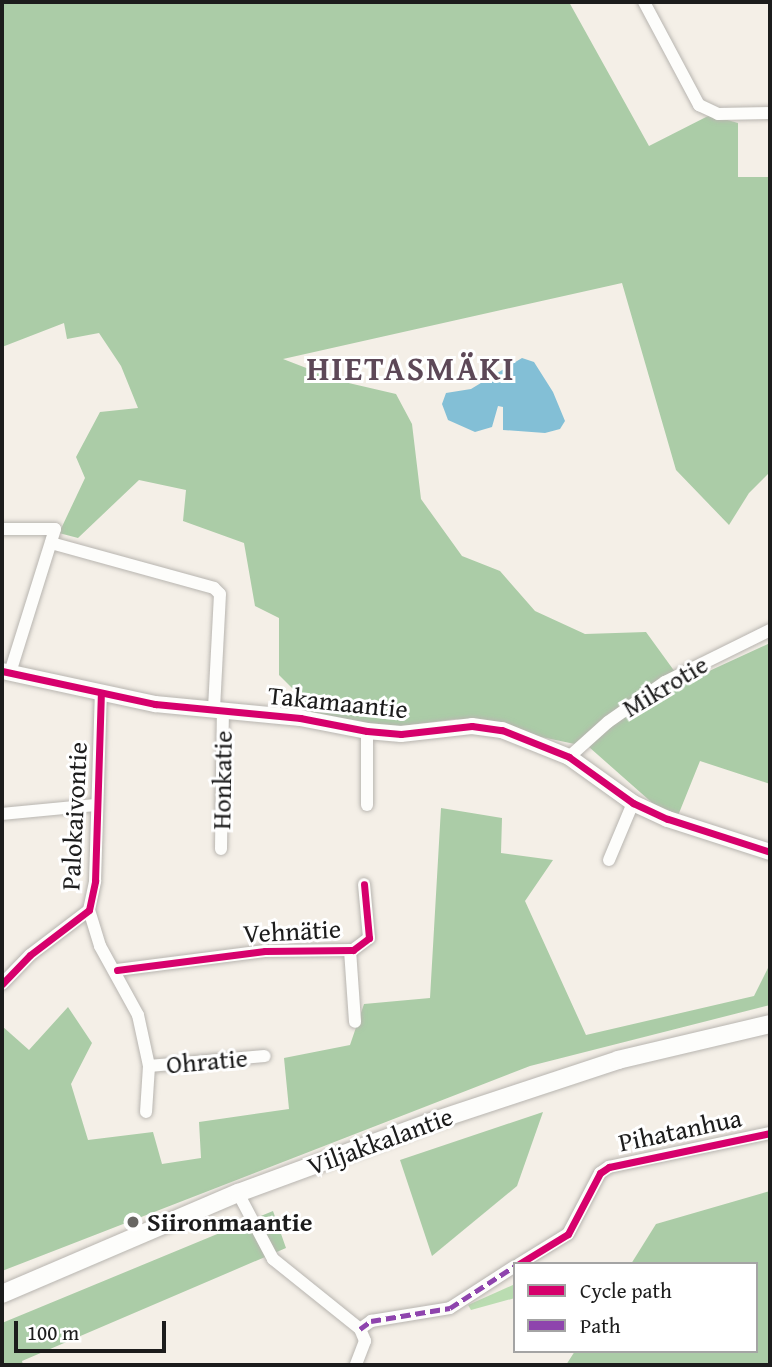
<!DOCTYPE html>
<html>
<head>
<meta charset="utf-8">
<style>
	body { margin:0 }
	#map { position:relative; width:772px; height:1367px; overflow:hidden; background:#f4efe7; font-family:"Gentium Book Plus",serif }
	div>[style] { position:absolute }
	.green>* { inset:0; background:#badcb1 }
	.forest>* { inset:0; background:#abcca7 }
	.water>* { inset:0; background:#83bfd6 }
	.roads { filter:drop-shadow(0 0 2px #b8b5b0) drop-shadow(0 0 2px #b8b5b0) }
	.minor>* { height:12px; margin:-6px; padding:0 6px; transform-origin:6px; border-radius:6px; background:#fdfdfb }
	.tertiary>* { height:16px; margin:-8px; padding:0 8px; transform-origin:8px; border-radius:8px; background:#fdfdfb }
	.secondary>* { height:18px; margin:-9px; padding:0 9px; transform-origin:9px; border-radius:9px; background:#fdfdfb }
	.quiet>* { height:5px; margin-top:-2.5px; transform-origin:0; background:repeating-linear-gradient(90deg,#8e44ad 0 10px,transparent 0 15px) }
	.cycleway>* { height:7px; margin:-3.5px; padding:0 3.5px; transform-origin:3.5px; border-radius:3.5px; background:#d6006c }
	.dots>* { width:19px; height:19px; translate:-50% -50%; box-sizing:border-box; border:4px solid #fff; border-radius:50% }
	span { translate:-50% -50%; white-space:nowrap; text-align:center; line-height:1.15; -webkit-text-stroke:6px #fff; paint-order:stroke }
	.street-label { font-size:26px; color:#1c1c1c }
	.poi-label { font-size:26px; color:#1c1c1c; font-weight:700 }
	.left { translate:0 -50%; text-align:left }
	.district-label { font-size:33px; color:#5d4857; font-weight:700; letter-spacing:2px }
	.frame { position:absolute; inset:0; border:4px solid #1c1c1c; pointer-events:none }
	.legend { position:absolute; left:513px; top:1262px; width:245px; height:91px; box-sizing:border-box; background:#fff; border:2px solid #a4a4a4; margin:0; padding:9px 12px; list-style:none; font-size:21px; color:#1c1c1c }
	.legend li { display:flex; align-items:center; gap:14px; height:35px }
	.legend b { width:35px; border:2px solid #a4a4a4 }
	.scale { position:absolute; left:14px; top:1321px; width:152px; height:32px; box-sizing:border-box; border:4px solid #1c1c1c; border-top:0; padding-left:9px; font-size:21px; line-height:24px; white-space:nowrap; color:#1c1c1c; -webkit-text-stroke:5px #fff; paint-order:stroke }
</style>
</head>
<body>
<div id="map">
	<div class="green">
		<div style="clip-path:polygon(515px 1284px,515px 1298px,471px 1310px,468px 1305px)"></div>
	</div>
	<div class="forest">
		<div style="clip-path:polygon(2px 2px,569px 2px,649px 146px,710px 115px,738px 123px,738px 177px,770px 177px,770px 472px,749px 493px,729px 525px,676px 470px,622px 283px,283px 359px,340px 381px,396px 394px,412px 424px,421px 499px,462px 556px,500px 571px,535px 611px,585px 634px,646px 632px,683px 683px,770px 643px,770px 784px,700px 761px,675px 823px,589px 747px,456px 719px,386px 728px,295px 711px,298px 694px,279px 675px,279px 618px,255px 606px,244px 543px,183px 521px,186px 490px,139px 480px,78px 538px,59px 533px,85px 478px,76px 457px,100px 412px,138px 408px,121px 366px,99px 333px,67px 339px,64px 323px,2px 347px)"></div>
		<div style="clip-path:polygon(441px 808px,502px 818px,501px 853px,553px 860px,525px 901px,586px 1035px,754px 996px,770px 964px,770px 1005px,530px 1066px,2px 1271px,2px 1026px,29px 1050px,68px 1007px,92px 1043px,71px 1084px,88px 1140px,153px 1132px,162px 1164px,201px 1158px,199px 1122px,289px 1109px,284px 1058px,350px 1045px,364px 1004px,430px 998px)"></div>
		<div style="clip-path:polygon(543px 1112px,517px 1186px,432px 1256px,400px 1160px)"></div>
		<div style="clip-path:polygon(770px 1191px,770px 1365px,566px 1365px,575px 1351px,756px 1351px,756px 1264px,631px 1264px,656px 1224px)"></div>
		<div style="clip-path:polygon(273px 1211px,286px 1248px,22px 1361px,23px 1365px,2px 1365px,2px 1323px)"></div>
	</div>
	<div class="water">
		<div style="clip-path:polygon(522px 358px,534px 362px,553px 392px,565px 421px,560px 429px,545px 433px,503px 430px,503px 407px,498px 406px,492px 427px,475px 432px,448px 420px,442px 404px,446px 393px,471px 389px)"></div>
	</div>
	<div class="roads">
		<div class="minor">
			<div style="left:644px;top:2px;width:117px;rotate:61.9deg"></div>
			<div style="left:699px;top:105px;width:21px;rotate:25deg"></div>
			<div style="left:718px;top:114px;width:52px;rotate:-1.1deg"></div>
			<div style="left:2px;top:529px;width:53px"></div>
			<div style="left:55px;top:529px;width:151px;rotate:107.4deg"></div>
			<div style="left:51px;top:543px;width:169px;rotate:15.4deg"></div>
			<div style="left:214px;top:588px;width:8px;rotate:45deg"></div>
			<div style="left:220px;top:594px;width:116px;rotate:93deg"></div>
			<div style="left:367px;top:731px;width:74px;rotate:90deg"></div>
			<div style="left:569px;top:757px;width:52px;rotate:-41.9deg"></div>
			<div style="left:608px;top:722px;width:70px;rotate:-35.1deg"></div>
			<div style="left:665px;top:682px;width:117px;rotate:-26.3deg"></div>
			<div style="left:2px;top:814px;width:93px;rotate:-5.5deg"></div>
			<div style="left:221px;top:849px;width:138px;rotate:-89.2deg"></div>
			<div style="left:609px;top:860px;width:62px;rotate:-67.2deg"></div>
			<div style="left:89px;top:910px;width:38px;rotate:73deg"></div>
			<div style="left:100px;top:946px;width:79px;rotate:61.2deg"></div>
			<div style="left:138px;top:1015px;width:52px;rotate:77.8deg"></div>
			<div style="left:149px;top:1066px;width:46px;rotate:93.7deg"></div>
			<div style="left:350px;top:950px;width:72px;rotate:86deg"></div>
			<div style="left:117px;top:970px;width:149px;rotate:-7.3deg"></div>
			<div style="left:265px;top:951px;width:88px;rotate:-0.7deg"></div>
			<div style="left:353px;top:950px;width:20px;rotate:-37deg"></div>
			<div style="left:369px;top:938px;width:54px;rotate:-95.3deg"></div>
			<div style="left:2px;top:984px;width:40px;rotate:-46deg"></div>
			<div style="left:30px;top:955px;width:74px;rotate:-37.3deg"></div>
			<div style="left:89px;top:910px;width:30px;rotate:-78deg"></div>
			<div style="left:95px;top:881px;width:188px;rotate:-88.2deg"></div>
			<div style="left:149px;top:1066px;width:116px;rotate:-4.9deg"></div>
			<div style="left:238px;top:1193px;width:75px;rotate:62.1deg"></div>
			<div style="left:273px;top:1259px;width:112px;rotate:38.8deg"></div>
			<div style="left:360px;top:1329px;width:13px;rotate:67deg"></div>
			<div style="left:365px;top:1341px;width:26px;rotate:111deg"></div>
			<div style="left:519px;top:1264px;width:57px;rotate:-31.5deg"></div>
			<div style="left:568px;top:1234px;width:69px;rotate:-62.3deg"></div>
			<div style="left:600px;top:1173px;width:11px;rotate:-34deg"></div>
			<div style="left:609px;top:1167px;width:165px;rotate:-11.9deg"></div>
			<div style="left:360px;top:1329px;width:14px;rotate:-36deg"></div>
			<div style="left:371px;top:1321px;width:80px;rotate:-9.3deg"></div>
			<div style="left:450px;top:1308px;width:77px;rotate:-32.9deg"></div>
		</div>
		<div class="tertiary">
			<div style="left:2px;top:671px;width:157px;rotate:12.2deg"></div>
			<div style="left:155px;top:704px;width:146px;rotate:5.5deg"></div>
			<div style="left:300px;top:718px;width:68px;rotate:11deg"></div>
			<div style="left:367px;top:731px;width:34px;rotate:5deg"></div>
			<div style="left:401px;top:734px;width:71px;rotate:-6.4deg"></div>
			<div style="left:472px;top:726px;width:30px;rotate:8deg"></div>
			<div style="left:502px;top:730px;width:72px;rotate:21.9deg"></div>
			<div style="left:569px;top:757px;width:79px;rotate:35.7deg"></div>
			<div style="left:633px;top:803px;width:38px;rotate:25deg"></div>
			<div style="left:668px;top:819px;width:107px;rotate:17.9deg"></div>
		</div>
		<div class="secondary">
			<div style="left:2px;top:1294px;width:257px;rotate:-23.2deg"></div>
			<div style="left:238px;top:1193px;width:209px;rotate:-20.2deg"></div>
			<div style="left:434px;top:1121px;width:194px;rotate:-18.3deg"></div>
			<div style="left:618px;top:1060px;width:156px;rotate:-13.3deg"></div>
		</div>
	</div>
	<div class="quiet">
		<div style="left:360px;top:1329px;width:14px;rotate:-36deg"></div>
		<div style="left:371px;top:1321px;width:80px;rotate:-9.3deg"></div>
		<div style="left:450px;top:1308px;width:77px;rotate:-32.9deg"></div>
	</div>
	<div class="cycleway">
		<div style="left:2px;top:671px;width:157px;rotate:12.2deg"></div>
		<div style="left:155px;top:704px;width:146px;rotate:5.5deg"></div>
		<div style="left:300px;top:718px;width:68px;rotate:11deg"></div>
		<div style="left:367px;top:731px;width:34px;rotate:5deg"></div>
		<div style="left:401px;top:734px;width:71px;rotate:-6.4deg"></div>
		<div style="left:472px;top:726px;width:30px;rotate:8deg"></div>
		<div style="left:502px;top:730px;width:72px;rotate:21.9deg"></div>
		<div style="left:569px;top:757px;width:79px;rotate:35.7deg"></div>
		<div style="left:633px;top:803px;width:38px;rotate:25deg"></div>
		<div style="left:668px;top:819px;width:107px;rotate:17.9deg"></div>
		<div style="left:117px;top:970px;width:149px;rotate:-7.3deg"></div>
		<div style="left:265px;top:951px;width:88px;rotate:-0.7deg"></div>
		<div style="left:353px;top:950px;width:20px;rotate:-37deg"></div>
		<div style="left:369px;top:938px;width:54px;rotate:-95.3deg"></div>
		<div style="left:2px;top:984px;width:40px;rotate:-46deg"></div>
		<div style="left:30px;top:955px;width:74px;rotate:-37.3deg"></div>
		<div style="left:89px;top:910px;width:30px;rotate:-78deg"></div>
		<div style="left:95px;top:881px;width:188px;rotate:-88.2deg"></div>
		<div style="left:519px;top:1264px;width:57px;rotate:-31.5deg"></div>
		<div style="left:568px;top:1234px;width:69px;rotate:-62.3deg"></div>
		<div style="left:600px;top:1173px;width:11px;rotate:-34deg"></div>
		<div style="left:609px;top:1167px;width:165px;rotate:-11.9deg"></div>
	</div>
	<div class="dots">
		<div style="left:133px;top:1222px;background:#686663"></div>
	</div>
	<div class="street-label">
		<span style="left:665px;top:686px;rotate:-31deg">Mikrotie</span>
		<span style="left:338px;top:702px;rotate:6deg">Takamaantie</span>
		<span style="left:222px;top:780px;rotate:-89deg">Honkatie</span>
		<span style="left:74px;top:816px;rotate:-87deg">Palokaivontie</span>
		<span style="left:292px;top:931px;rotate:-3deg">Vehnätie</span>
		<span style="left:207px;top:1061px;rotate:-5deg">Ohratie</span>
		<span style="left:680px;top:1130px;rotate:-12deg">Pihatanhua</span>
		<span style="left:380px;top:1141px;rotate:-20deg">Viljakkalantie</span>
	</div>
	<div class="poi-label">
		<span class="left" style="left:147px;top:1222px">Siironmaantie</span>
	</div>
	<div class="district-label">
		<span style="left:411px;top:369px">HIETASMÄKI</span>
	</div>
	<div class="frame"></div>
	<ul class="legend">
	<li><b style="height:9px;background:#d6006c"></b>Cycle path</li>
	<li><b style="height:9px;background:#8e44ad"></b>Path</li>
	</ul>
	<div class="scale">100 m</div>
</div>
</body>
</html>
